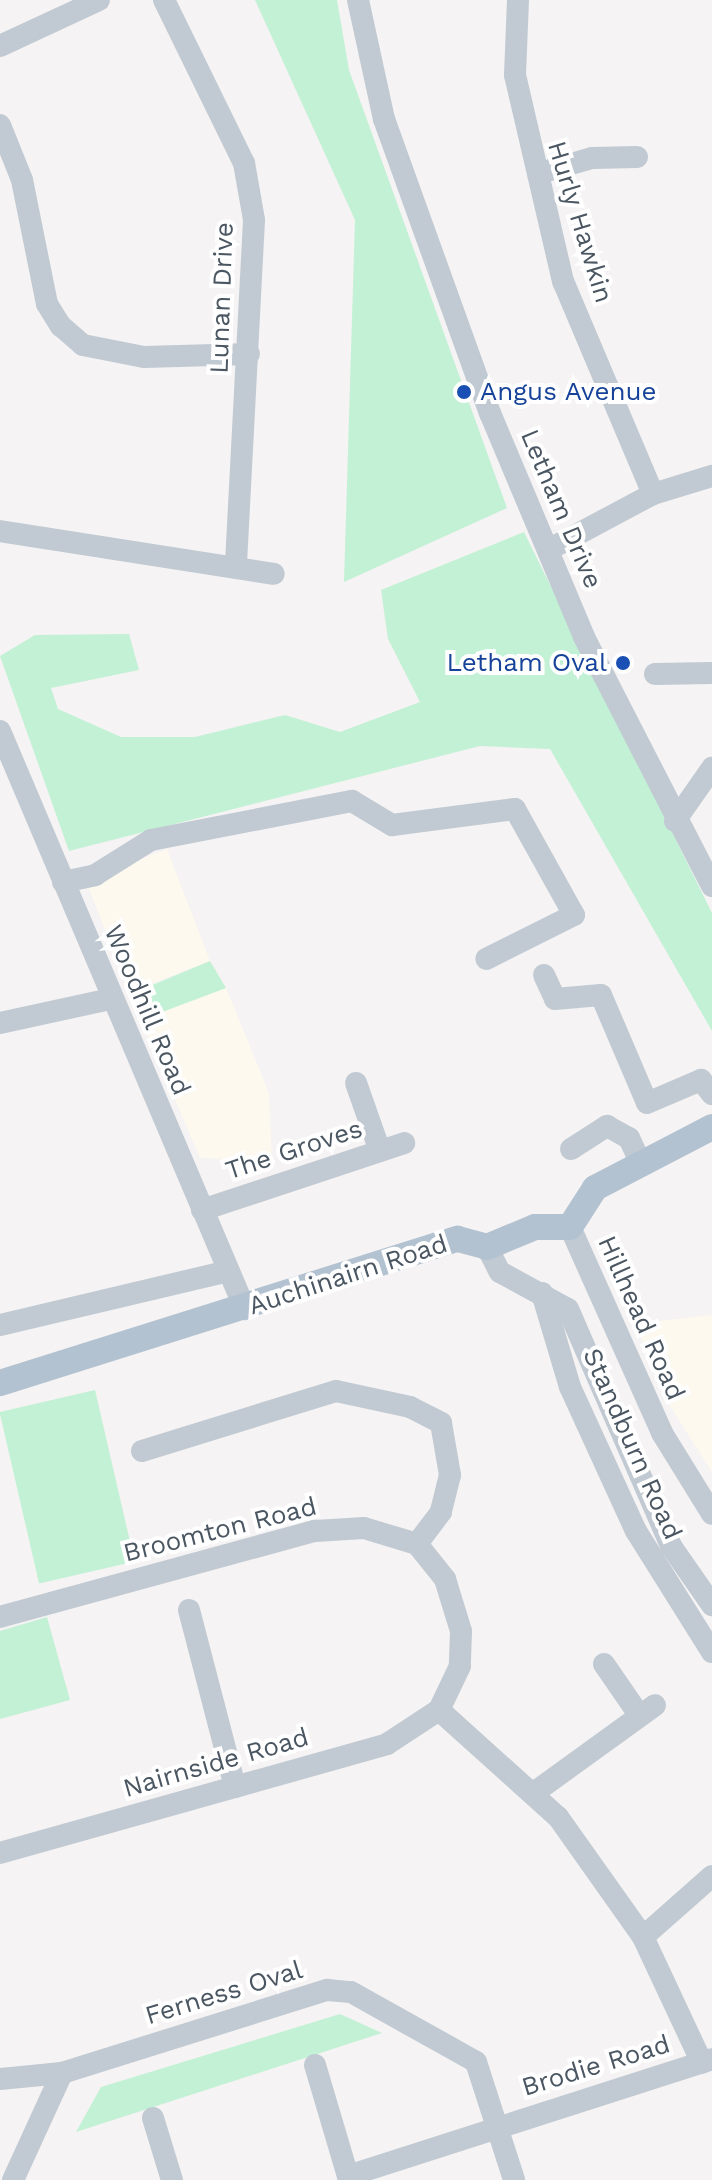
<!DOCTYPE html>
<html>
<head>
<meta charset="utf-8">
<style>
	body { margin:0 }
	#map { position:relative; width:712px; height:2180px; overflow:hidden; background:#f5f3f3; font-family:"Work Sans",sans-serif }
	div>[style] { position:absolute }
	.commercial>* { inset:0; background:#fdf9ef; transform-origin:0 0 }
	.green>* { inset:0; background:#c3f1d5; transform-origin:0 0 }
	.minor>* { height:22px; margin:-11px; padding:0 11px; transform-origin:11px; border-radius:11px; background:#c1cad2 }
	.major>* { height:26px; margin:-13px; padding:0 13px; transform-origin:13px; border-radius:13px; background:#b3c2d1 }
	.dots>* { width:22px; height:22px; translate:-50% -50%; box-sizing:border-box; border:4px solid #fff; border-radius:50% }
	span { translate:-50% -50%; white-space:nowrap; text-align:center; line-height:1.15; -webkit-text-stroke:8px #fff; paint-order:stroke }
	.street-label { font-size:26px; color:#4a5661 }
	.transit-label { font-size:26px; color:#164399 }
	.left { translate:0 -50%; text-align:left }
	.right { translate:-100% -50%; text-align:right }
</style>
</head>
<body>
<div id="map">
	<div class="commercial">
		<div style="left:167px;top:849px;width:120px;height:87px;rotate:69deg"></div>
		<div style="clip-path:polygon(226px 988px,269px 1093px,272px 1161px,200px 1158px,141px 1020px)"></div>
		<div style="clip-path:polygon(712px 1315px,712px 1472px,670px 1406px,635px 1324px)"></div>
	</div>
	<div class="green">
		<div style="clip-path:polygon(255px 0,337px 0,349px 70px,507px 508px,344px 582px,355px 220px)"></div>
		<div style="clip-path:polygon(524px 532px,712px 913px,712px 1031px,550px 749px,480px 746px,69px 851px,0 656px,35px 635px,129px 634px,139px 670px,51px 688px,58px 709px,121px 737px,195px 737px,285px 715px,340px 732px,420px 702px,388px 639px,381px 590px)"></div>
		<div style="clip-path:polygon(210px 961px,226px 988px,141px 1020px,131px 994px)"></div>
		<div style="left:95px;top:1390px;width:176px;height:98px;rotate:77deg"></div>
		<div style="clip-path:polygon(47px 1617px,70px 1700px,0 1719px,0 1631px)"></div>
		<div style="clip-path:polygon(340px 2014px,382px 2033px,76px 2132px,101px 2087px)"></div>
	</div>
	<div class="minor">
		<div style="left:164px;top:0;width:182px;rotate:63.9deg"></div>
		<div style="left:244px;top:163px;width:58px;rotate:80deg"></div>
		<div style="left:254px;top:220px;width:348px;rotate:93deg"></div>
		<div style="left:358px;top:0;width:122px;rotate:77.7deg"></div>
		<div style="left:384px;top:119px;width:313px;rotate:70.2deg"></div>
		<div style="left:490px;top:413px;width:243px;rotate:67.2deg"></div>
		<div style="left:584px;top:637px;width:280px;rotate:62.8deg"></div>
		<div style="left:518px;top:0;width:75px;rotate:92.3deg"></div>
		<div style="left:515px;top:75px;width:212px;rotate:76.9deg"></div>
		<div style="left:563px;top:281px;width:231px;rotate:67.1deg"></div>
		<div style="left:0;top:46px;width:109px;rotate:-24.9deg"></div>
		<div style="left:0;top:125px;width:59px;rotate:68.2deg"></div>
		<div style="left:22px;top:180px;width:126px;rotate:78.6deg"></div>
		<div style="left:47px;top:304px;width:26px;rotate:58deg"></div>
		<div style="left:61px;top:326px;width:29px;rotate:41deg"></div>
		<div style="left:83px;top:345px;width:62px;rotate:11.1deg"></div>
		<div style="left:144px;top:357px;width:105px;rotate:-1.6deg"></div>
		<div style="left:540px;top:173px;width:54px;rotate:-16.1deg"></div>
		<div style="left:592px;top:158px;width:45px;rotate:-1.3deg"></div>
		<div style="left:0;top:531px;width:277px;rotate:8.9deg"></div>
		<div style="left:548px;top:550px;width:119px;rotate:-28.1deg"></div>
		<div style="left:653px;top:494px;width:62px;rotate:-17deg"></div>
		<div style="left:655px;top:674px;width:57px;rotate:-1deg"></div>
		<div style="left:0;top:731px;width:628px;rotate:67.03deg"></div>
		<div style="left:675px;top:821px;width:65px;rotate:-55.1deg"></div>
		<div style="left:63px;top:882px;width:33px;rotate:-12deg"></div>
		<div style="left:95px;top:875px;width:66px;rotate:-32deg"></div>
		<div style="left:151px;top:840px;width:205px;rotate:-11deg"></div>
		<div style="left:352px;top:801px;width:47px;rotate:31deg"></div>
		<div style="left:392px;top:825px;width:124px;rotate:-7.4deg"></div>
		<div style="left:515px;top:809px;width:121px;rotate:60.9deg"></div>
		<div style="left:574px;top:915px;width:98px;rotate:153.4deg"></div>
		<div style="left:544px;top:975px;width:26px;rotate:65deg"></div>
		<div style="left:555px;top:999px;width:46px;rotate:-5deg"></div>
		<div style="left:601px;top:995px;width:117px;rotate:66.9deg"></div>
		<div style="left:647px;top:1103px;width:59px;rotate:-23.1deg"></div>
		<div style="left:701px;top:1080px;width:18px;rotate:52deg"></div>
		<div style="left:0;top:1023px;width:113px;rotate:-12.3deg"></div>
		<div style="left:356px;top:1083px;width:72px;rotate:70.6deg"></div>
		<div style="left:571px;top:1149px;width:43px;rotate:-32.6deg"></div>
		<div style="left:607px;top:1126px;width:25px;rotate:29deg"></div>
		<div style="left:629px;top:1138px;width:29px;rotate:65deg"></div>
		<div style="left:202px;top:1210px;width:213px;rotate:-18.3deg"></div>
		<div style="left:570px;top:1227px;width:226px;rotate:65.9deg"></div>
		<div style="left:662px;top:1433px;width:95px;rotate:58.3deg"></div>
		<div style="left:487px;top:1247px;width:28px;rotate:63deg"></div>
		<div style="left:500px;top:1272px;width:77px;rotate:28.6deg"></div>
		<div style="left:568px;top:1309px;width:258px;rotate:66.5deg"></div>
		<div style="left:671px;top:1546px;width:72px;rotate:55.2deg"></div>
		<div style="left:542px;top:1293px;width:98px;rotate:73.4deg"></div>
		<div style="left:570px;top:1387px;width:158px;rotate:65.4deg"></div>
		<div style="left:636px;top:1531px;width:143px;rotate:57.9deg"></div>
		<div style="left:0;top:1325px;width:235px;rotate:-13.3deg"></div>
		<div style="left:142px;top:1451px;width:203px;rotate:-17.2deg"></div>
		<div style="left:336px;top:1391px;width:76px;rotate:12.2deg"></div>
		<div style="left:410px;top:1407px;width:35px;rotate:27deg"></div>
		<div style="left:441px;top:1423px;width:53px;rotate:80.2deg"></div>
		<div style="left:450px;top:1475px;width:38px;rotate:104deg"></div>
		<div style="left:441px;top:1512px;width:40px;rotate:127deg"></div>
		<div style="left:189px;top:1610px;width:183px;rotate:75.4deg"></div>
		<div style="left:0;top:1617px;width:327px;rotate:-15.3deg"></div>
		<div style="left:315px;top:1531px;width:49px;rotate:-3.5deg"></div>
		<div style="left:364px;top:1528px;width:55px;rotate:16.8deg"></div>
		<div style="left:417px;top:1544px;width:45px;rotate:51.3deg"></div>
		<div style="left:445px;top:1579px;width:54px;rotate:72.9deg"></div>
		<div style="left:461px;top:1631px;width:35px;rotate:92deg"></div>
		<div style="left:460px;top:1666px;width:49px;rotate:115.5deg"></div>
		<div style="left:604px;top:1664px;width:62px;rotate:55.5deg"></div>
		<div style="left:439px;top:1710px;width:160px;rotate:42deg"></div>
		<div style="left:558px;top:1817px;width:147px;rotate:54.7deg"></div>
		<div style="left:643px;top:1937px;width:139px;rotate:64.9deg"></div>
		<div style="left:535px;top:1792px;width:148px;rotate:-35.9deg"></div>
		<div style="left:0;top:1853px;width:402px;rotate:-15.7deg"></div>
		<div style="left:387px;top:1744px;width:62px;rotate:-33.2deg"></div>
		<div style="left:643px;top:1937px;width:92px;rotate:-41.5deg"></div>
		<div style="left:315px;top:2065px;width:120px;rotate:73.5deg"></div>
		<div style="left:0;top:2079px;width:62px;rotate:-5.5deg"></div>
		<div style="left:62px;top:2073px;width:278px;rotate:-17.4deg"></div>
		<div style="left:327px;top:1990px;width:24px;rotate:5deg"></div>
		<div style="left:351px;top:1992px;width:143px;rotate:29.2deg"></div>
		<div style="left:476px;top:2062px;width:124px;rotate:72.1deg"></div>
		<div style="left:153px;top:2118px;width:65px;rotate:73deg"></div>
		<div style="left:348px;top:2176px;width:382px;rotate:-17.8deg"></div>
		<div style="left:13px;top:2180px;width:118px;rotate:-65.4deg"></div>
	</div>
	<div class="major">
		<div style="left:0;top:1383px;width:480px;rotate:-17.5deg"></div>
		<div style="left:458px;top:1239px;width:30px;rotate:15deg"></div>
		<div style="left:487px;top:1247px;width:52px;rotate:-22.6deg"></div>
		<div style="left:535px;top:1227px;width:35px"></div>
		<div style="left:570px;top:1227px;width:46px;rotate:-57.3deg"></div>
		<div style="left:595px;top:1188px;width:132px;rotate:-27.5deg"></div>
	</div>
	<div class="dots">
		<div style="left:464px;top:392px;background:#1a4fb4"></div>
		<div style="left:623px;top:663px;background:#1a4fb4"></div>
	</div>
	<div class="street-label">
		<span style="left:580px;top:222px;rotate:73deg">Hurly Hawkin</span>
		<span style="left:222px;top:298px;rotate:-88deg">Lunan Drive</span>
		<span style="left:561px;top:509px;rotate:67deg">Letham Drive</span>
		<span style="left:147px;top:1010px;rotate:67deg">Woodhill Road</span>
		<span style="left:294px;top:1150px;rotate:-18deg">The Groves</span>
		<span style="left:348px;top:1275px;rotate:-18deg">Auchinairn Road</span>
		<span style="left:641px;top:1318px;rotate:66deg">Hillhead Road</span>
		<span style="left:632px;top:1444px;rotate:66deg">Standburn Road</span>
		<span style="left:220px;top:1530px;rotate:-14deg">Broomton Road</span>
		<span style="left:216px;top:1763px;rotate:-16deg">Nairnside Road</span>
		<span style="left:224px;top:1993px;rotate:-17deg">Ferness Oval</span>
		<span style="left:596px;top:2066px;rotate:-17deg">Brodie Road</span>
	</div>
	<div class="transit-label">
		<span class="left" style="left:480px;top:392px">Angus Avenue</span>
		<span class="right" style="left:607px;top:663px">Letham Oval</span>
	</div>
</div>
</body>
</html>
